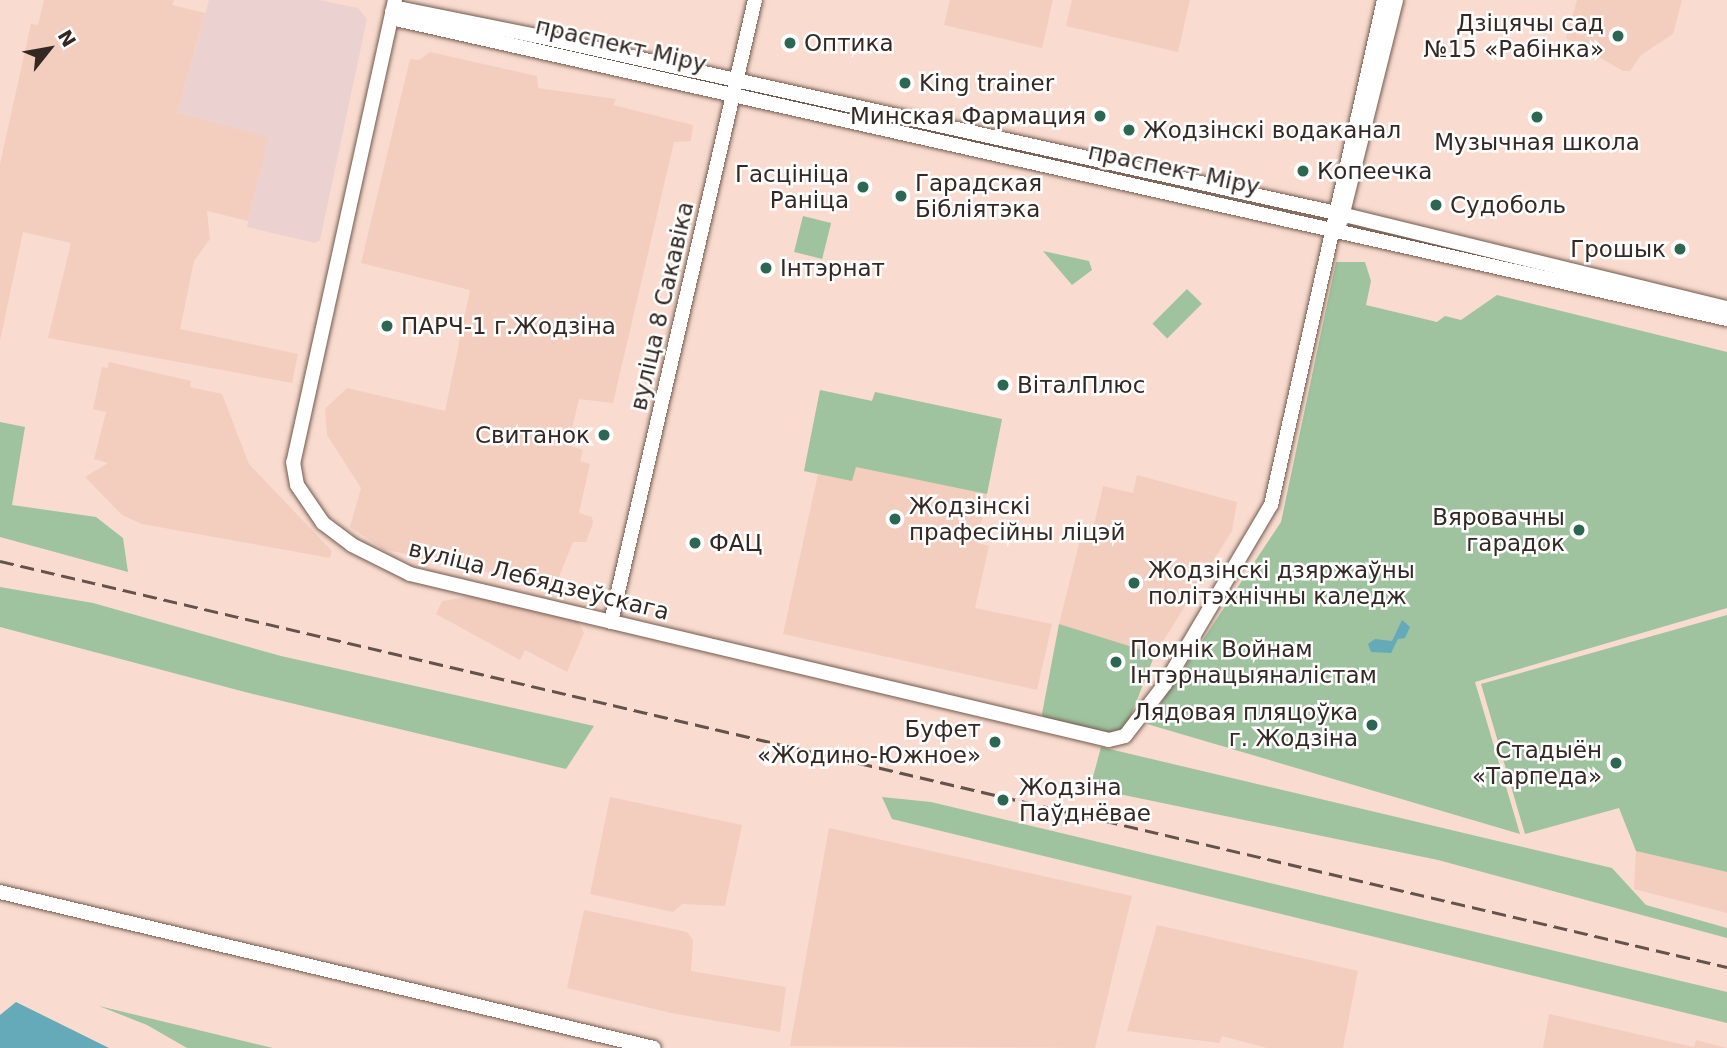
<!DOCTYPE html>
<html>
<head>
<meta charset="utf-8">
<style>
	body { margin:0 }
	#map { position:relative; width:1727px; height:1048px; overflow:hidden; background:#f9dccf; font-family:"DejaVu Sans",sans-serif }
	div>[style] { position:absolute }
	.commercial>* { inset:0; background:#ecd1d1 }
	.built>* { inset:0; background:#f3cdbe }
	.green>* { inset:0; background:#9fc39e; transform-origin:0 0 }
	.water>* { inset:0; background:#64aab8 }
	.roads { filter:drop-shadow(0 0 2px #735a4f) drop-shadow(0 0 2px #735a4f) }
	.major>* { height:14px; margin:-7px; padding:0 7px; transform-origin:7px; border-radius:7px; background:#fff }
	.rail>* { height:2.5px; margin-top:-1.25px; transform-origin:0; background:repeating-linear-gradient(90deg,#63534c 0 14px,transparent 0 21px) }
	.dots>* { width:19px; height:19px; translate:-50% -50%; box-sizing:border-box; border:4px solid #fff; border-radius:50% }
	span { translate:-50% -50%; white-space:nowrap; text-align:center; line-height:1.15; -webkit-text-stroke:5px #fff; paint-order:stroke }
	.poi-label { font-size:23px; color:#332823 }
	.right { translate:-100% -50%; text-align:right }
	.left { translate:0 -50%; text-align:left }
	.street-label { font-size:23px; color:#332823 }
	.north { position:absolute; left:14px; top:14px; width:70px; height:70px; -webkit-text-stroke:5px #fff; paint-order:stroke; rotate:59deg; font-size:19px; font-weight:700; line-height:28px; text-align:center; color:#332823 }
	.north::after { content:''; display:block; margin:auto; width:24px; height:32px; background:#332823; clip-path:polygon(50% 0,100% 100%,50% 72%,0 100%) }
</style>
</head>
<body>
<div id="map">
	<div class="commercial">
		<div style="clip-path:polygon(209px 0,319px 0,358px 8px,367px 19px,320px 240px,315px 243px,247px 227px,267px 137px,177px 113px)"></div>
	</div>
	<div class="built">
		<div style="clip-path:polygon(44px 0,174px 0,172px 5px,205px 13px,177px 113px,268px 137px,248px 221px,207px 211px,210px 239px,194px 261px,180px 329px,298px 354px,292px 383px,48px 338px,71px 243px,23px 232px,0 341px,0 164px,31px 24px,38px 25px)"></div>
		<div style="clip-path:polygon(950px 0,1053px 0,1042px 48px,944px 25px)"></div>
		<div style="clip-path:polygon(1072px 0,1190px 0,1178px 52px,1066px 26px)"></div>
		<div style="clip-path:polygon(1577px 0,1682px 0,1673px 34px,1641px 55px,1630px 71px,1623px 71px,1566px 38px)"></div>
		<div style="clip-path:polygon(430px 52px,537px 76px,538px 88px,616px 99px,613px 105px,693px 125px,691px 141px,674px 142px,613px 403px,579px 399px,568px 445px,583px 450px,580px 461px,590px 464px,579px 513px,592px 517px,593px 523px,586px 542px,573px 542px,555px 587px,383px 549px,350px 527px,361px 488px,327px 435px,325px 409px,347px 388px,445px 411px,470px 290px,361px 263px,410px 59px,419px 60px)"></div>
		<div style="clip-path:polygon(109px 362px,191px 381px,190px 387px,222px 394px,249px 464px,332px 551px,330px 558px,142px 524px,122px 515px,85px 477px,108px 463px,94px 459px,106px 412px,93px 409px,102px 367px,108px 368px)"></div>
		<div style="clip-path:polygon(820px 390px,872px 401px,875px 392px,1002px 419px,977px 543px,989px 546px,975px 608px,1052px 624px,1037px 690px,783px 634px,818px 474px,804px 471px)"></div>
		<div style="clip-path:polygon(1137px 475px,1237px 502px,1232px 531px,1155px 654px,1059px 624px,1080px 540px,1090px 542px,1103px 486px,1133px 493px)"></div>
		<div style="clip-path:polygon(474px 596px,578px 621px,584px 633px,567px 672px,525px 650px,520px 660px,436px 614px,442px 601px)"></div>
		<div style="clip-path:polygon(610px 797px,742px 825px,725px 906px,682px 904px,673px 912px,590px 894px)"></div>
		<div style="clip-path:polygon(829px 828px,1132px 896px,1095px 1048px,790px 1046px)"></div>
		<div style="clip-path:polygon(1636px 851px,1727px 872px,1727px 913px,1634px 889px)"></div>
		<div style="clip-path:polygon(584px 910px,687px 932px,693px 940px,691px 971px,786px 987px,780px 1032px,671px 1013px,567px 988px)"></div>
		<div style="clip-path:polygon(1157px 925px,1358px 971px,1343px 1048px,1267px 1048px,1222px 1036px,1219px 1043px,1127px 1031px)"></div>
		<div style="clip-path:polygon(1549px 1014px,1694px 1047px,1696px 1040px,1727px 1048px,1543px 1048px)"></div>
	</div>
	<div class="green">
		<div style="left:803px;top:216px;width:29px;height:37px;rotate:14deg"></div>
		<div style="clip-path:polygon(1043px 251px,1089px 261px,1092px 270px,1072px 285px)"></div>
		<div style="clip-path:polygon(1336px 262px,1365px 262px,1371px 281px,1366px 305px,1437px 322px,1445px 316px,1461px 320px,1497px 295px,1727px 352px,1727px 608px,1475px 682px,1520px 834px,1147px 724px,1281px 522px)"></div>
		<div style="left:1187px;top:289px;width:21px;height:49px;rotate:45deg"></div>
		<div style="clip-path:polygon(820px 390px,872px 401px,875px 392px,1002px 419px,987px 494px,856px 467px,852px 481px,804px 471px)"></div>
		<div style="clip-path:polygon(0 422px,25px 427px,12px 505px,96px 517px,123px 538px,128px 572px,0 537px)"></div>
		<div style="clip-path:polygon(0 587px,93px 603px,281px 656px,594px 726px,566px 769px,245px 692px,0 627px)"></div>
		<div style="clip-path:polygon(1727px 615px,1727px 872px,1636px 851px,1619px 808px,1525px 834px,1481px 684px)"></div>
		<div style="clip-path:polygon(1059px 624px,1155px 654px,1126px 728px,1107px 737px,1045px 722px,1042px 714px)"></div>
		<div style="clip-path:polygon(1101px 747px,1612px 868px,1646px 905px,1727px 928px,1727px 938px,1438px 860px,1090px 788px)"></div>
		<div style="clip-path:polygon(882px 797px,931px 802px,1727px 992px,1727px 1023px,892px 819px)"></div>
		<div style="clip-path:polygon(99px 1006px,273px 1048px,187px 1048px,147px 1025px)"></div>
	</div>
	<div class="water">
		<div style="clip-path:polygon(1402px 620px,1410px 627px,1405px 638px,1398px 639px,1391px 653px,1371px 652px,1368px 644px,1375px 639px,1392px 641px)"></div>
		<div style="clip-path:polygon(16px 1002px,109px 1048px,0 1048px,0 1015px)"></div>
	</div>
	<div class="roads">
		<div class="major">
			<div style="left:395px;top:0;width:473px;rotate:102.4deg"></div>
			<div style="left:293px;top:462px;width:23px;rotate:80deg"></div>
			<div style="left:297px;top:485px;width:46px;rotate:55.6deg"></div>
			<div style="left:323px;top:523px;width:36px;rotate:37deg"></div>
			<div style="left:352px;top:545px;width:65px;rotate:26.6deg"></div>
			<div style="left:410px;top:574px;width:718px;rotate:13.36deg"></div>
			<div style="left:1109px;top:740px;width:16px;rotate:-14deg"></div>
			<div style="left:1125px;top:736px;width:66px;rotate:-52.4deg"></div>
			<div style="left:1165px;top:684px;width:208px;rotate:-59.4deg"></div>
			<div style="left:1271px;top:505px;width:517px;rotate:-77.39deg"></div>
			<div style="left:392px;top:12px;width:11px;rotate:45deg"></div>
			<div style="left:400px;top:20px;width:1360px;rotate:12.7deg"></div>
			<div style="left:392px;top:12px;width:11px;rotate:-15deg"></div>
			<div style="left:403px;top:9px;width:137px;rotate:11.4deg"></div>
			<div style="left:537px;top:36px;width:828px;rotate:12.49deg"></div>
			<div style="left:1345px;top:215px;width:393px;rotate:13.7deg"></div>
			<div style="left:1341px;top:221px;width:228px;rotate:-76deg"></div>
			<div style="left:611px;top:622px;width:638px;rotate:-76.97deg"></div>
			<div style="left:0;top:892px;width:672px;rotate:13.42deg"></div>
		</div>
	</div>
	<div class="rail">
		<div style="left:0;top:561px;width:1774px;rotate:13.23deg"></div>
	</div>
	<div class="dots">
		<div style="left:1618px;top:36px;background:#2b6751"></div>
		<div style="left:790px;top:43px;background:#2b6751"></div>
		<div style="left:905px;top:83px;background:#2b6751"></div>
		<div style="left:1100px;top:116px;background:#2b6751"></div>
		<div style="left:1537px;top:117px;background:#2b6751"></div>
		<div style="left:1129px;top:130px;background:#2b6751"></div>
		<div style="left:1303px;top:171px;background:#2b6751"></div>
		<div style="left:863px;top:187px;background:#2b6751"></div>
		<div style="left:901px;top:196px;background:#2b6751"></div>
		<div style="left:1436px;top:205px;background:#2b6751"></div>
		<div style="left:1680px;top:249px;background:#2b6751"></div>
		<div style="left:766px;top:268px;background:#2b6751"></div>
		<div style="left:387px;top:326px;background:#2b6751"></div>
		<div style="left:1003px;top:385px;background:#2b6751"></div>
		<div style="left:604px;top:435px;background:#2b6751"></div>
		<div style="left:895px;top:519px;background:#2b6751"></div>
		<div style="left:1579px;top:530px;background:#2b6751"></div>
		<div style="left:695px;top:543px;background:#2b6751"></div>
		<div style="left:1134px;top:583px;background:#2b6751"></div>
		<div style="left:1116px;top:662px;background:#2b6751"></div>
		<div style="left:1372px;top:725px;background:#2b6751"></div>
		<div style="left:995px;top:742px;background:#2b6751"></div>
		<div style="left:1616px;top:763px;background:#2b6751"></div>
		<div style="left:1003px;top:800px;background:#2b6751"></div>
	</div>
	<div class="poi-label">
		<span class="right" style="left:1604px;top:36px">Дзіцячы сад<br>№15 «Рабінка»</span>
		<span class="left" style="left:804px;top:43px">Оптика</span>
		<span class="left" style="left:919px;top:83px">King trainer</span>
		<span class="right" style="left:1086px;top:116px">Минская Фармация</span>
		<span class="left" style="left:1143px;top:130px">Жодзінскі водаканал</span>
		<span style="left:1537px;top:142px">Музычная школа</span>
		<span class="left" style="left:1317px;top:171px">Копеечка</span>
		<span class="right" style="left:849px;top:187px">Гасцініца<br>Раніца</span>
		<span class="left" style="left:915px;top:196px">Гарадская<br>Бібліятэка</span>
		<span class="left" style="left:1450px;top:205px">Судоболь</span>
		<span class="right" style="left:1666px;top:249px">Грошык</span>
		<span class="left" style="left:780px;top:268px">Інтэрнат</span>
		<span class="left" style="left:401px;top:326px">ПАРЧ-1 г.Жодзіна</span>
		<span class="left" style="left:1017px;top:385px">ВіталПлюс</span>
		<span class="right" style="left:590px;top:435px">Свитанок</span>
		<span class="left" style="left:909px;top:519px">Жодзінскі<br>прафесійны ліцэй</span>
		<span class="right" style="left:1565px;top:530px">Вяровачны<br>гарадок</span>
		<span class="left" style="left:709px;top:543px">ФАЦ</span>
		<span class="left" style="left:1148px;top:583px">Жодзінскі дзяржаўны<br>політэхнічны каледж</span>
		<span class="left" style="left:1130px;top:662px">Помнік Войнам<br>Інтэрнацыяналістам</span>
		<span class="right" style="left:1358px;top:725px">Лядовая пляцоўка<br>г. Жодзіна</span>
		<span class="right" style="left:981px;top:742px">Буфет<br>«Жодино-Южное»</span>
		<span class="right" style="left:1602px;top:763px">Стадыён<br>«Тарпеда»</span>
		<span class="left" style="left:1019px;top:800px">Жодзіна<br>Паўднёвае</span>
	</div>
	<div class="street-label">
		<span style="left:621px;top:45px;rotate:13deg">праспект Міру</span>
		<span style="left:1174px;top:169px;rotate:12deg">праспект Міру</span>
		<span style="left:662px;top:306px;rotate:-77deg">вуліца 8 Сакавіка</span>
		<span style="left:539px;top:580px;rotate:14deg">вуліца Лебядзеўскага</span>
	</div>
	<div class="north">N</div>
</div>
</body>
</html>
